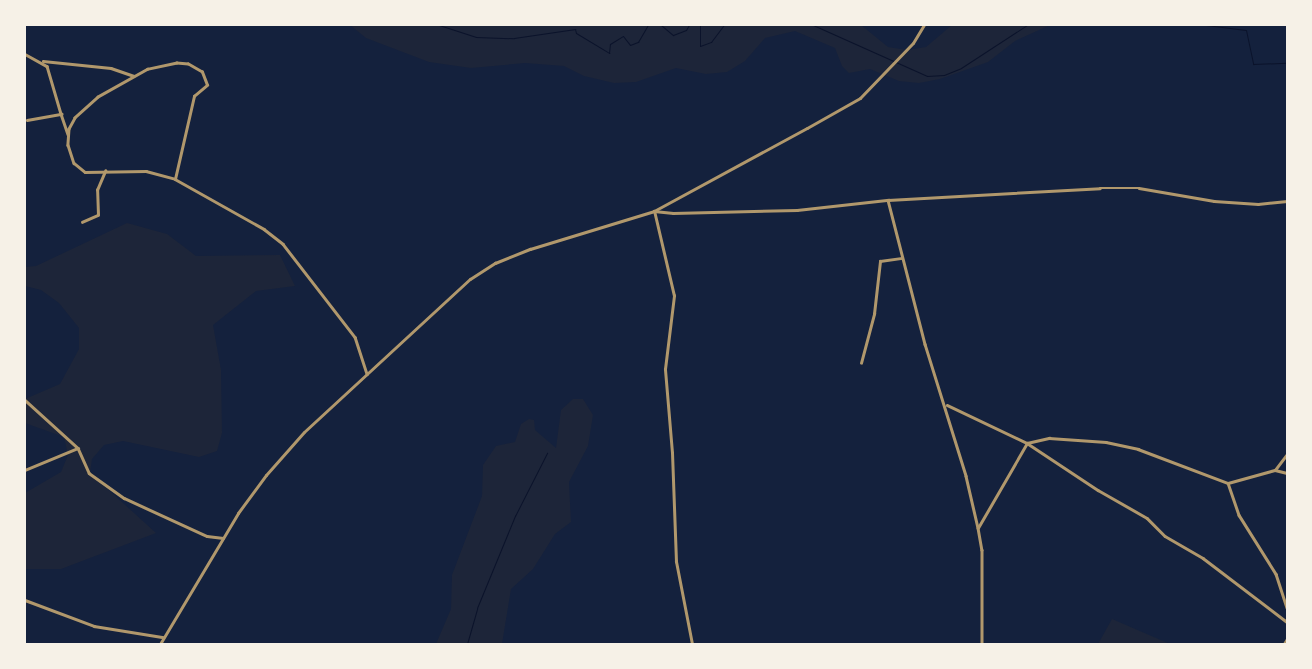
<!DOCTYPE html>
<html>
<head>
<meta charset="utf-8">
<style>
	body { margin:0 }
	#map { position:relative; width:1312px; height:669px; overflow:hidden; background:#14213d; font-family:Literata,serif }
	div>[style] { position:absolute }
	.green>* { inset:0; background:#1d2539 }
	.stream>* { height:1px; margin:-0.5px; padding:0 0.5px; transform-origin:0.5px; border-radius:0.5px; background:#0b132b }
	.minor>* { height:2.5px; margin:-1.25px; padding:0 1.25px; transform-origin:1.25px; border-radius:1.25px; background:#b1986c }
	.tertiary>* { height:3px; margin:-1.5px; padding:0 1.5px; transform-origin:1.5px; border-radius:1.5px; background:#b1986c }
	span { translate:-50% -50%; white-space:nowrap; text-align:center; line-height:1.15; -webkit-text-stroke:4px #f6f1e7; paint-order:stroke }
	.frame { position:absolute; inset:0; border:26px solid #f6f1e7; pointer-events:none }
</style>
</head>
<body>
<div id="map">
	<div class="green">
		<div style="clip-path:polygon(350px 25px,861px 25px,888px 47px,907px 50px,926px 47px,952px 25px,1050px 25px,1015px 41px,988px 62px,940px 79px,919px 83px,899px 81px,870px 69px,849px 73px,842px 66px,835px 48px,795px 31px,765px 38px,745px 61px,727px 72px,706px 74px,676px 68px,636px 82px,614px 83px,584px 76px,564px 66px,525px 63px,471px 68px,429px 62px,366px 38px)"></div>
		<div style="clip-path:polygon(127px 223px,167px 234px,196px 256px,280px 255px,295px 286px,256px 291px,213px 325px,221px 370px,222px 433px,217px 451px,199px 457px,123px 441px,104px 445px,92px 459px,90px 473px,156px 533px,61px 569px,25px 569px,25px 493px,61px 472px,68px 455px,64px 437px,25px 423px,25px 399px,60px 384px,79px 349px,79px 328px,59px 303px,41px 290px,25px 286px,25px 267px,36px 266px)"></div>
		<div style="clip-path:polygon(573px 399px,583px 399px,593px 415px,588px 446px,569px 482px,571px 522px,555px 534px,533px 569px,511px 589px,502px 644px,436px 644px,451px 609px,452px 575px,482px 496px,483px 465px,496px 446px,515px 442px,521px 424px,529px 419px,534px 420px,535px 430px,556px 448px,561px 410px)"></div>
		<div style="clip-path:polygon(1112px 619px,1170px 644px,1098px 644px)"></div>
	</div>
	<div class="stream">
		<div style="left:439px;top:25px;width:39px;rotate:18deg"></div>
		<div style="left:476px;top:37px;width:38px;rotate:2deg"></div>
		<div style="left:514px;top:38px;width:62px;rotate:-8.4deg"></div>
		<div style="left:575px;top:29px;width:4px;rotate:76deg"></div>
		<div style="left:576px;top:33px;width:39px;rotate:31deg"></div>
		<div style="left:609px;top:53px;width:9px;rotate:-84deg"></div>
		<div style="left:610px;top:44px;width:15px;rotate:-32deg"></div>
		<div style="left:623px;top:36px;width:11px;rotate:52deg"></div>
		<div style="left:630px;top:45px;width:9px;rotate:-21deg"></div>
		<div style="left:638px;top:42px;width:20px;rotate:-60deg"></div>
		<div style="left:661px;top:25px;width:16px;rotate:40deg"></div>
		<div style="left:673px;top:35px;width:14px;rotate:-21deg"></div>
		<div style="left:686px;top:30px;width:6px;rotate:-59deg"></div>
		<div style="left:700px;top:25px;width:21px;rotate:90deg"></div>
		<div style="left:700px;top:46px;width:12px;rotate:-20deg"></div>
		<div style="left:711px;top:42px;width:21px;rotate:-53deg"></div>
		<div style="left:813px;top:25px;width:125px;rotate:24.1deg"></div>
		<div style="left:927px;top:76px;width:17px;rotate:-3deg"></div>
		<div style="left:944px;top:75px;width:18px;rotate:-22deg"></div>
		<div style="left:961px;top:68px;width:79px;rotate:-33.1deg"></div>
		<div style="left:1206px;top:25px;width:40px;rotate:7.1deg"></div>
		<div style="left:1246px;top:30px;width:35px;rotate:78deg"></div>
		<div style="left:1253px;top:64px;width:34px;rotate:-2deg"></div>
		<div style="left:467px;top:644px;width:37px;rotate:-74deg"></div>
		<div style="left:477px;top:608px;width:100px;rotate:-67.6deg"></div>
		<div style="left:515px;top:516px;width:71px;rotate:-63.1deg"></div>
	</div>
	<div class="minor">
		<div style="left:25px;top:54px;width:25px;rotate:29deg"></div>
		<div style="left:47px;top:66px;width:50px;rotate:73.7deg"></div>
		<div style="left:43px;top:61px;width:68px;rotate:5.9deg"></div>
		<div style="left:111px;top:68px;width:24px;rotate:19deg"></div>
		<div style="left:27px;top:120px;width:35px;rotate:-10deg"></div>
		<div style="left:61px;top:114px;width:21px;rotate:71deg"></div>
		<div style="left:175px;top:179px;width:85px;rotate:-77.1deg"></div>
		<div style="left:194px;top:96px;width:17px;rotate:-40deg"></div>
		<div style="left:207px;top:85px;width:14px;rotate:-111deg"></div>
		<div style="left:202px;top:72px;width:16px;rotate:-150deg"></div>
		<div style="left:188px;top:64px;width:11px;rotate:-175deg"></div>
		<div style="left:177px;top:63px;width:30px;rotate:168deg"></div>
		<div style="left:148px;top:69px;width:57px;rotate:150.8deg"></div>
		<div style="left:98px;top:97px;width:31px;rotate:138deg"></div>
		<div style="left:75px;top:118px;width:13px;rotate:119deg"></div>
		<div style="left:69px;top:129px;width:16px;rotate:94deg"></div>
		<div style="left:68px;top:145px;width:19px;rotate:72deg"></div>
		<div style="left:74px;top:163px;width:14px;rotate:39deg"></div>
		<div style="left:85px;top:172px;width:61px;rotate:-0.9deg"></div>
		<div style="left:146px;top:171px;width:30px;rotate:15deg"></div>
		<div style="left:175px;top:179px;width:102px;rotate:29.3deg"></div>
		<div style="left:264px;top:229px;width:24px;rotate:38deg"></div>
		<div style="left:283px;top:244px;width:118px;rotate:52.3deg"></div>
		<div style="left:355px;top:337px;width:39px;rotate:72deg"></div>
		<div style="left:888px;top:200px;width:149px;rotate:75.6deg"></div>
		<div style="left:925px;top:344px;width:138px;rotate:72.7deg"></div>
		<div style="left:966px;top:476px;width:53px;rotate:77deg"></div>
		<div style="left:978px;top:528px;width:22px;rotate:80deg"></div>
		<div style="left:982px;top:550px;width:94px;rotate:90deg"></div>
		<div style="left:82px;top:222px;width:17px;rotate:-24deg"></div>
		<div style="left:98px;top:215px;width:25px;rotate:-92deg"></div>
		<div style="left:97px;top:190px;width:21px;rotate:-67deg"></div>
		<div style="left:861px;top:363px;width:51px;rotate:-75.1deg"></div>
		<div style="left:874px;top:314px;width:53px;rotate:-83.5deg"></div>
		<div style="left:880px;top:261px;width:22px;rotate:-8deg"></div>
		<div style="left:25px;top:400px;width:72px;rotate:42.2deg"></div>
		<div style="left:78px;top:448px;width:27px;rotate:66deg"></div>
		<div style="left:89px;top:473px;width:43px;rotate:35.5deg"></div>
		<div style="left:124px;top:498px;width:91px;rotate:24.6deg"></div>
		<div style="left:207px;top:536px;width:16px;rotate:7deg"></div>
		<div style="left:947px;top:405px;width:89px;rotate:25.4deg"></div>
		<div style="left:1027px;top:443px;width:85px;rotate:33.5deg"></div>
		<div style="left:1098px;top:490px;width:56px;rotate:29.7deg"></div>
		<div style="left:1147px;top:518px;width:25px;rotate:45deg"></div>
		<div style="left:1165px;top:536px;width:44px;rotate:30.1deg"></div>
		<div style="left:1203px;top:558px;width:106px;rotate:37.3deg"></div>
		<div style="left:25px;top:470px;width:57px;rotate:-22.5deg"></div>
		<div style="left:1275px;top:470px;width:20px;rotate:-53deg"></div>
		<div style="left:1228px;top:483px;width:34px;rotate:71deg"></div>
		<div style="left:1239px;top:515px;width:70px;rotate:57.9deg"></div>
		<div style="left:1276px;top:574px;width:35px;rotate:72deg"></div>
		<div style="left:978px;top:528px;width:98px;rotate:-60deg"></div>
		<div style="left:1027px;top:443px;width:23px;rotate:-13deg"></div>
		<div style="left:1049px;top:438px;width:57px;rotate:4deg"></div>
		<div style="left:1106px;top:442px;width:33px;rotate:12deg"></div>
		<div style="left:1138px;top:449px;width:96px;rotate:20.7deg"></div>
		<div style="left:1228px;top:483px;width:49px;rotate:-15.5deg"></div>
		<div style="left:1275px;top:470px;width:12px;rotate:14deg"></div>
		<div style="left:25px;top:600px;width:74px;rotate:20.6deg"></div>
		<div style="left:94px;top:626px;width:70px;rotate:9.1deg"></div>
		<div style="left:692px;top:644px;width:84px;rotate:-101deg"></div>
		<div style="left:676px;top:562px;width:109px;rotate:-92.1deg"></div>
		<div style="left:672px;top:453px;width:84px;rotate:-94.8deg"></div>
		<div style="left:665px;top:369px;width:74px;rotate:-83deg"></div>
		<div style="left:674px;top:296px;width:87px;rotate:-103.2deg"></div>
		<div style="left:654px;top:211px;width:19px;rotate:6deg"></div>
		<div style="left:673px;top:213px;width:124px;rotate:-1.4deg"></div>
		<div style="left:797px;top:210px;width:92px;rotate:-6.3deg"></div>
		<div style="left:888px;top:200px;width:212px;rotate:-3.2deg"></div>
		<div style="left:1100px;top:188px;width:39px"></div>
		<div style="left:1139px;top:188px;width:76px;rotate:9.8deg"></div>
		<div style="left:1214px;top:201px;width:44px;rotate:3.9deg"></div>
		<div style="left:1258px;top:204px;width:29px;rotate:-6deg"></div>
		<div style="left:1284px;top:644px;width:6px;rotate:-59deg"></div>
	</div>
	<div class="tertiary">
		<div style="left:160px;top:644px;width:152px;rotate:-59.2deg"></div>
		<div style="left:238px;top:513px;width:47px;rotate:-53.6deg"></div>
		<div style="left:266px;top:475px;width:57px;rotate:-48.5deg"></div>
		<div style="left:304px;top:432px;width:226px;rotate:-42.7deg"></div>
		<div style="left:470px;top:279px;width:30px;rotate:-33deg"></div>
		<div style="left:495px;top:263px;width:38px;rotate:-22deg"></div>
		<div style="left:530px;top:249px;width:130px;rotate:-17deg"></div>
		<div style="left:654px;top:211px;width:174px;rotate:-28.5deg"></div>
		<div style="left:807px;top:128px;width:61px;rotate:-29.5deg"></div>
		<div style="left:860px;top:98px;width:76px;rotate:-46.1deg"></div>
		<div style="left:913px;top:43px;width:21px;rotate:-59deg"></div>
	</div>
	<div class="frame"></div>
</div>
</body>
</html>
